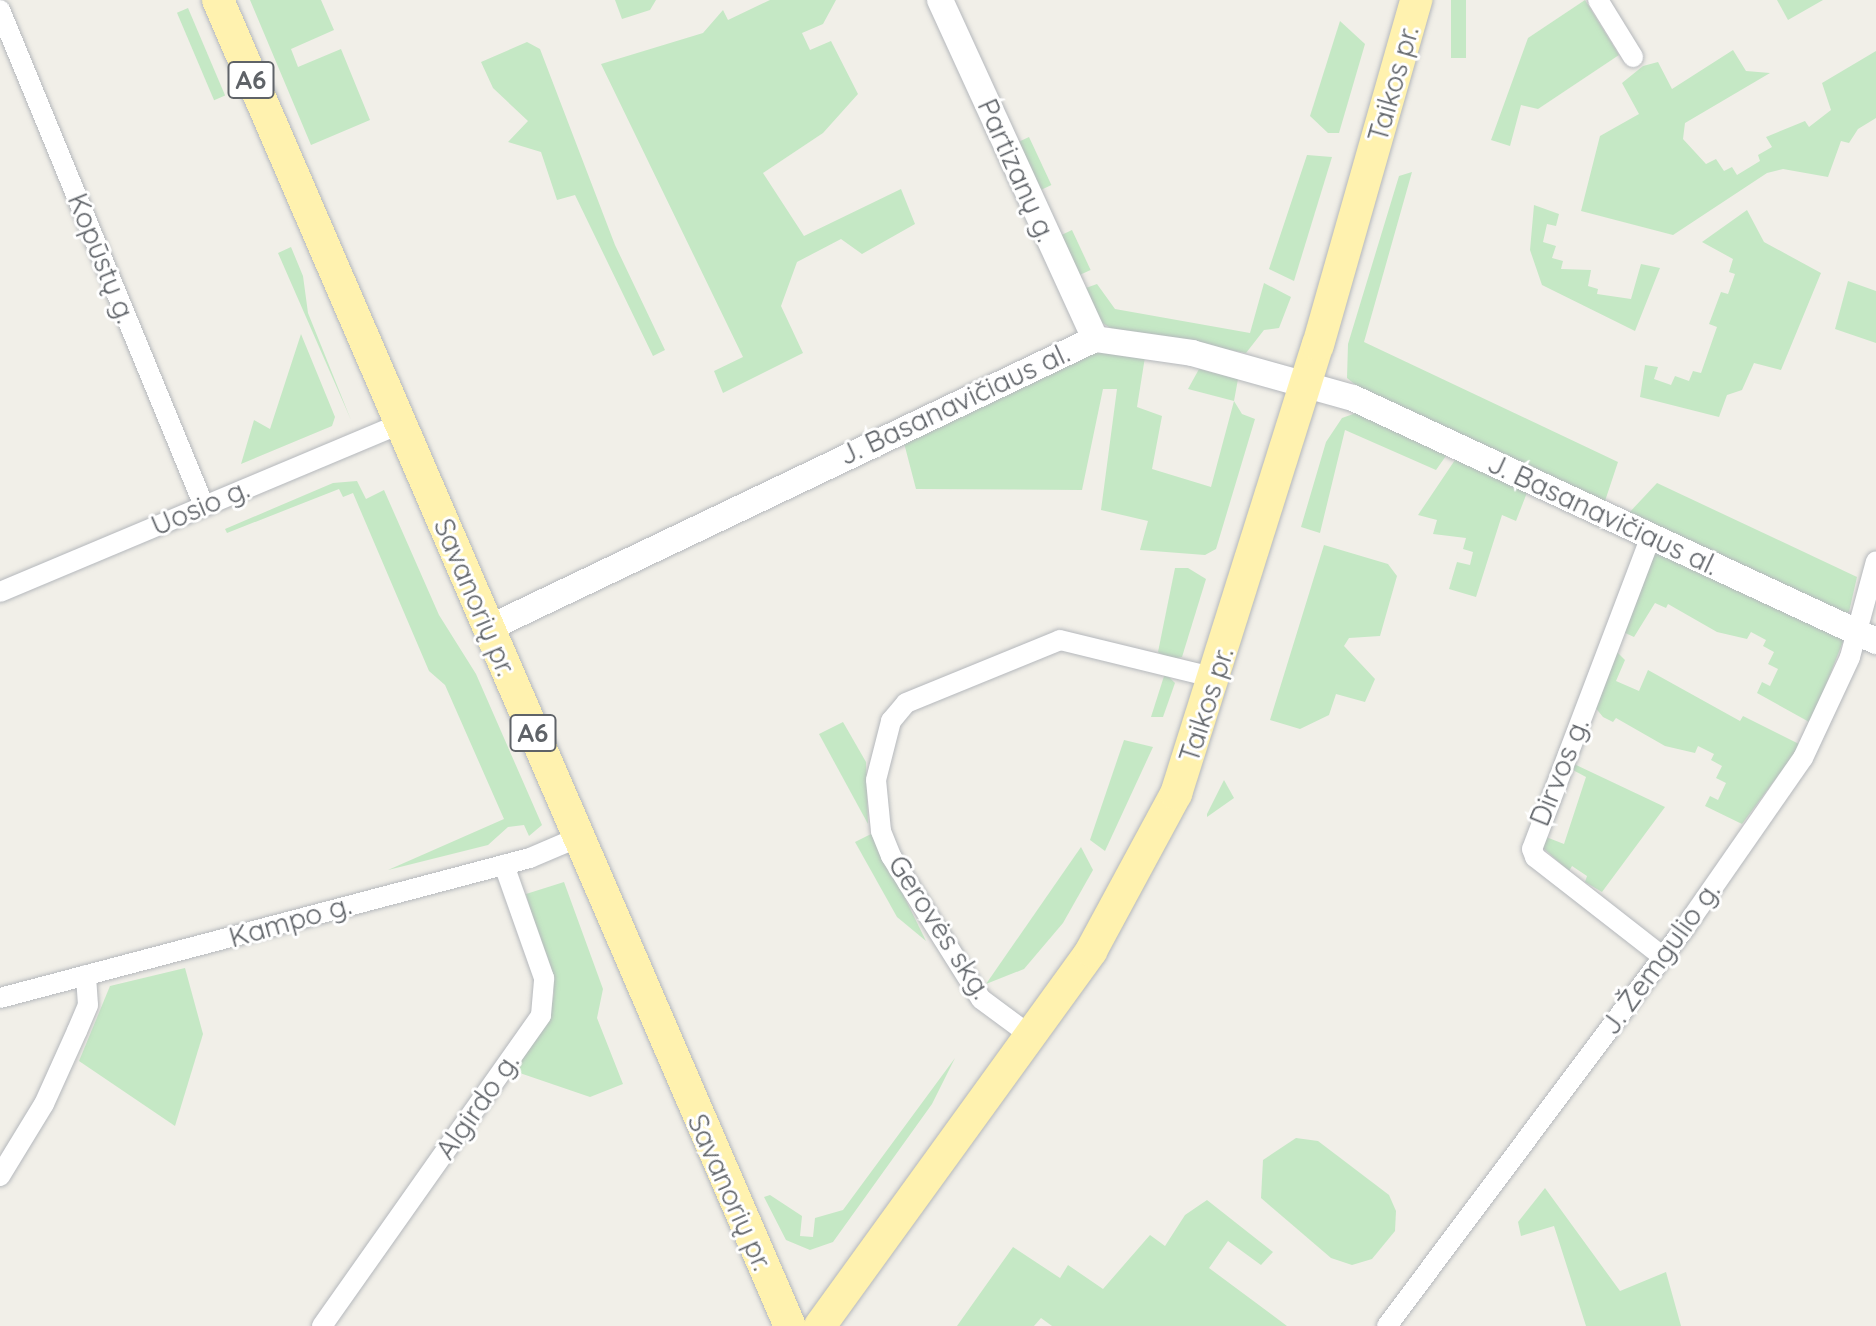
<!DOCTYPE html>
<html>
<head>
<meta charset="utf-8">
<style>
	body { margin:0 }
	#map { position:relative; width:1876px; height:1326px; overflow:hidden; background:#f1efe8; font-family:Quicksand,sans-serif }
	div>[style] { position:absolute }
	.green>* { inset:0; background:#c5e8c5; transform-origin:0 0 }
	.roads { filter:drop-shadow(0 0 2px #b5b8bc) drop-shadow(0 0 2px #b5b8bc) }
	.minor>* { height:20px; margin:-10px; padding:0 10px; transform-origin:10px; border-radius:10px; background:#fff }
	.tertiary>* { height:26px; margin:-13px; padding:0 13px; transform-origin:13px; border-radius:13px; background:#fff }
	.primary>* { height:32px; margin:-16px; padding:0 16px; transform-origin:16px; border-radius:16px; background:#fff2af }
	span { translate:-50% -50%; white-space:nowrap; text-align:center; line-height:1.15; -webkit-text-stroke:6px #fff; paint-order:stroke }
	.shield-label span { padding:2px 6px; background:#fff; border:2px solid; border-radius:6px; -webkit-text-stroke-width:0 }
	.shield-label { font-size:26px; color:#5f6368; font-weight:700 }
	.street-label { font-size:28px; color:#5f6368 }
</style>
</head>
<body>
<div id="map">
	<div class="green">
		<div style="clip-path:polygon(250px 0,321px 0,334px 30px,291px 49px,298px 67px,341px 49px,370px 120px,311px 145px)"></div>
		<div style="clip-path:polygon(615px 0,656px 0,650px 10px,622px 19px)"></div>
		<div style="clip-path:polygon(770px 0,836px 0,823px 24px,802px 33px,810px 50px,831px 41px,858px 94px,823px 133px,763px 173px,804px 236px,901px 189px,915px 224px,862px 254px,841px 239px,797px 262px,781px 306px,803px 353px,723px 393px,714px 371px,743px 357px,601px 64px,703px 33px,723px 10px,728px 20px)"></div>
		<div style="left:1451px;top:0;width:15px;height:58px"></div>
		<div style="clip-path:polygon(1585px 0,1619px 55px,1538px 109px,1521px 105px,1510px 146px,1491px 140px,1528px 38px)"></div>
		<div style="clip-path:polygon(1777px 0,1823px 0,1788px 20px)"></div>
		<div style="left:188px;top:8px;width:95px;height:12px;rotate:67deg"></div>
		<div style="clip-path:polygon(1340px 21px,1365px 44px,1339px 133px,1328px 133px,1310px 116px)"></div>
		<div style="clip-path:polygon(527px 42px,540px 49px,615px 245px,665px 350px,653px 356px,575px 195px,557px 200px,541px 152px,508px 142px,528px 121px,493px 88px,481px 62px)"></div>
		<div style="clip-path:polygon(1733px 50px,1746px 71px,1770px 73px,1685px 123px,1683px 139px,1706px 164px,1716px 159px,1724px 171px,1732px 167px,1737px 175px,1760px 161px,1758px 155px,1772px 147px,1766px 137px,1805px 121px,1809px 127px,1831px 110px,1822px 83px,1876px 51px,1876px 118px,1858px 129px,1849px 143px,1841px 141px,1828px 177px,1783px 169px,1767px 173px,1673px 235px,1581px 211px,1600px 136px,1639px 114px,1622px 83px,1643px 66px,1658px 62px,1672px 89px)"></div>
		<div style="left:1029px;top:137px;width:53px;height:14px;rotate:65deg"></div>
		<div style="clip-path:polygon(1307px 155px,1332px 157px,1294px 281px,1269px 269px)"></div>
		<div style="clip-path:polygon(1412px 172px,1364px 342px,1618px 462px,1604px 504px,1367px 394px,1347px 378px,1348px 344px,1399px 176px)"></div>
		<div style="clip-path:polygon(1534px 205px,1559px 214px,1556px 226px,1547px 224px,1543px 242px,1556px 246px,1552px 258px,1563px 261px,1561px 269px,1591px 270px,1588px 286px,1598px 289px,1597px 294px,1631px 299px,1641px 264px,1660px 268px,1635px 331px,1542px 285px,1530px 250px)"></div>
		<div style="clip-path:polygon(1747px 210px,1764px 242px,1821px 273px,1781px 370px,1754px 363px,1742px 390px,1727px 395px,1719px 417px,1640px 397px,1645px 365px,1658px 367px,1654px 379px,1671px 385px,1675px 376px,1689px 381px,1693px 371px,1701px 373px,1717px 327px,1709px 324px,1721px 292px,1728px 294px,1735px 274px,1729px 272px,1733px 259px,1702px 242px)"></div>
		<div style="left:1072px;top:230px;width:44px;height:14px;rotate:65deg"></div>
		<div style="clip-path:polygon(291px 247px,303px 276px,308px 313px,351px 420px,278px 253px)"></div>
		<div style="clip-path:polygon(1848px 281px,1876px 291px,1876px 343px,1835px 329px)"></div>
		<div style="clip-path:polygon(1264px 283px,1291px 297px,1279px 328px,1264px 330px,1246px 353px,1112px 329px,1101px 322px,1083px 289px,1097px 284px,1115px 309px,1250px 333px)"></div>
		<div style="clip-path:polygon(301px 334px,335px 417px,332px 426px,241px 464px,254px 420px,270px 429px)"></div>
		<div style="clip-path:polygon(1100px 351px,1145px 357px,1137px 407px,1162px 416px,1152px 469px,1211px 487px,1234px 401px,1188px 389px,1199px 369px,1238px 379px,1234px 401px,1242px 414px,1255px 419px,1216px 549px,1205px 555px,1140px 550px,1148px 521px,1101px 510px,1117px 389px,1103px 389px,1082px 490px,916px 489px,904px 443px)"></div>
		<div style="clip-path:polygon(1356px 413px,1448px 453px,1436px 470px,1345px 430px,1320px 533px,1301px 527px,1326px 442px,1342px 418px)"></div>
		<div style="clip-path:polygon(1457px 457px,1528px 490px,1516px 521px,1502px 515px,1476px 597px,1449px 589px,1457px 562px,1470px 565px,1473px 552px,1463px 549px,1466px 538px,1433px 534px,1437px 520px,1418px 515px)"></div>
		<div style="clip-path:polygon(357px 481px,366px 499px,384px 490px,439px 615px,476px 674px,542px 825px,529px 836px,524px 825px,508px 827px,488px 845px,388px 870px,504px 819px,445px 685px,429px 671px,353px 493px,343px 497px,339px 489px,227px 533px,225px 529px,333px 483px)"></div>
		<div style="clip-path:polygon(1657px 483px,1857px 577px,1849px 612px,1841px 613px,1627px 515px)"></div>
		<div style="clip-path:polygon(1324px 545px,1388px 564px,1397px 576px,1380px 636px,1349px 638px,1344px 646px,1375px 679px,1365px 702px,1336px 694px,1329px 715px,1300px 729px,1270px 720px)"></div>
		<div style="clip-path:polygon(1655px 549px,1844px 639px,1811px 723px,1757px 693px,1762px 682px,1770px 686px,1778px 669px,1768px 664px,1774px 652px,1763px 646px,1766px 640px,1751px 632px,1747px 639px,1717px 632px,1668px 604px,1666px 608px,1655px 603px,1634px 637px,1621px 631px)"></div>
		<div style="clip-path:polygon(1175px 568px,1188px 568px,1206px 579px,1182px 657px,1169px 660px,1158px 652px)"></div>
		<div style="clip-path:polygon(1614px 649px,1625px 660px,1616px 681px,1639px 691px,1648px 670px,1740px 721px,1743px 716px,1801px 745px,1742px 824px,1705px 806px,1710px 796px,1718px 800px,1726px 783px,1716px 778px,1722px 766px,1711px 760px,1714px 754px,1698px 746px,1695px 753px,1665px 746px,1616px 718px,1613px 722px,1603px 717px,1594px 706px)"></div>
		<div style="clip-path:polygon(1165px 673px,1175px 683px,1163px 717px,1151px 717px)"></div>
		<div style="clip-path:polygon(843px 722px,866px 762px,868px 824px,819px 734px)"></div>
		<div style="clip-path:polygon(1124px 740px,1153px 747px,1105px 851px,1090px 840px)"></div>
		<div style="clip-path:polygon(1574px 764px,1665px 807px,1602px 892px,1585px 882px,1587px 876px,1572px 866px,1569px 871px,1542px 847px,1546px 837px,1564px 844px,1586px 777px,1571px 769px)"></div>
		<div style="clip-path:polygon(1224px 780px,1234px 798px,1207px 817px,1207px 814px)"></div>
		<div style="clip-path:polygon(873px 833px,926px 941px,897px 917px,855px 842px)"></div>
		<div style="clip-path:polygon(1081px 847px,1093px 870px,1063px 923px,1024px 969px,986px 984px)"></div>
		<div style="clip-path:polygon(564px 882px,603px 989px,597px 1018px,623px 1084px,590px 1097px,511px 1070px,551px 1009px,554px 993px,526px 894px)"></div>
		<div style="clip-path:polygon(185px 968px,203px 1034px,175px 1126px,79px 1061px,110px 986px)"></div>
		<div style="clip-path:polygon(955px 1058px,932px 1104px,833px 1242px,810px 1250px,786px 1240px,764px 1197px,770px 1195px,802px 1216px,800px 1236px,813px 1237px,815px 1218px,843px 1210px)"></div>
		<div style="clip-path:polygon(1296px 1138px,1318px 1141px,1389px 1195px,1396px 1211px,1395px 1231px,1372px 1259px,1352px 1265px,1331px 1258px,1261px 1198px,1263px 1160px)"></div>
		<div style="clip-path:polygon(1545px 1188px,1620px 1291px,1666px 1272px,1681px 1326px,1586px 1326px,1554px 1226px,1521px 1236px,1518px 1222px)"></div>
		<div style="clip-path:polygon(1207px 1200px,1273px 1252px,1261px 1265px,1228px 1241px,1209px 1268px,1287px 1326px,1052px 1326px,1041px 1318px,1034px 1326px,957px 1326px,1013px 1247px,1060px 1278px,1068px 1265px,1103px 1289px,1150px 1235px,1165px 1246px,1185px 1215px)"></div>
	</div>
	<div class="roads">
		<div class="minor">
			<div style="left:1598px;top:0;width:67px;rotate:58.4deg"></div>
			<div style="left:0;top:10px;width:536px;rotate:67.64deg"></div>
			<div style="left:1651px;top:536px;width:335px;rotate:110.8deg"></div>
			<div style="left:1532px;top:849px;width:9px;rotate:69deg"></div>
			<div style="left:1535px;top:857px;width:162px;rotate:38deg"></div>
			<div style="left:0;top:592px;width:434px;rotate:-22.8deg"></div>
			<div style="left:0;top:998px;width:548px;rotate:-14.8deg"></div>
			<div style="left:530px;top:858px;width:51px;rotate:-23.1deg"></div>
			<div style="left:1031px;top:1036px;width:62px;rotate:-143.5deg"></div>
			<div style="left:981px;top:999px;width:169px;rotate:-122.2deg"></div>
			<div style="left:891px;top:856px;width:27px;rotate:-112deg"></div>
			<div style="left:881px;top:831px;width:51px;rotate:-95.6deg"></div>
			<div style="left:876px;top:780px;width:61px;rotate:-75.7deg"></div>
			<div style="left:891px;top:721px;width:23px;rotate:-50deg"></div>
			<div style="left:906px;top:703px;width:166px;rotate:-22.2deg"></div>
			<div style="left:1060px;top:640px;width:161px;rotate:13.7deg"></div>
			<div style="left:0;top:1176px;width:84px;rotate:-58.6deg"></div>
			<div style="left:44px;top:1104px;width:80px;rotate:-65.7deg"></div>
			<div style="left:77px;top:1031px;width:28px;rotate:-67deg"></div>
			<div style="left:88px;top:1005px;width:30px;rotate:-94deg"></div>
			<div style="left:322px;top:1326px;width:380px;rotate:-54.8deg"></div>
			<div style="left:541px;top:1015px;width:37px;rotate:-85deg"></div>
			<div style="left:544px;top:978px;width:120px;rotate:-109.5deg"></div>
			<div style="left:1387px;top:1326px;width:496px;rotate:-53.2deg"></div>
			<div style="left:1684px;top:929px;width:208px;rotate:-55.2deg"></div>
			<div style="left:1803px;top:758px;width:111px;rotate:-65deg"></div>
			<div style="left:1850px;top:657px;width:99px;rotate:-74.8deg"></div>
		</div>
		<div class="tertiary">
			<div style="left:940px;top:0;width:373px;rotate:65.4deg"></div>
			<div style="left:489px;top:628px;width:671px;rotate:-25.5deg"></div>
			<div style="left:1095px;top:339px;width:98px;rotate:8.2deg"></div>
			<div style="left:1192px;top:353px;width:167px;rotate:15.6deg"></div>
			<div style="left:1353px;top:398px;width:577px;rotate:24.92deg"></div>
		</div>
		<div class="primary">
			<div style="left:218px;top:0;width:1444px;rotate:66.67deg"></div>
			<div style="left:820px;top:1326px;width:463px;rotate:-54.1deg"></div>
			<div style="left:1091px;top:951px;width:179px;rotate:-61.6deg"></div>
			<div style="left:1176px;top:794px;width:471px;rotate:-72.5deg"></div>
			<div style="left:1318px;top:345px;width:359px;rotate:-74.1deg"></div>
		</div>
	</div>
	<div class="shield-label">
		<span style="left:251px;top:80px">A6</span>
		<span style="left:533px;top:733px">A6</span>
	</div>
	<div class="street-label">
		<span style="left:1393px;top:84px;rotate:-74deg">Taikos pr.</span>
		<span style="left:1017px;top:170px;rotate:66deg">Partizanų g.</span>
		<span style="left:102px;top:258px;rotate:68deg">Kopūstų g.</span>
		<span style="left:954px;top:404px;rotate:-25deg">J. Basanavičiaus al.</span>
		<span style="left:200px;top:507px;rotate:-23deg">Uosio g.</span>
		<span style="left:1603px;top:514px;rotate:25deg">J. Basanavičiaus al.</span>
		<span style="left:475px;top:597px;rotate:67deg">Savanorių pr.</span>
		<span style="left:1206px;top:705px;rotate:-72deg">Taikos pr.</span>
		<span style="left:1559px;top:772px;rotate:-68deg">Dirvos g.</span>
		<span style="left:290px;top:921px;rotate:-16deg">Kampo g.</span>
		<span style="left:940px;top:927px;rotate:57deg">Gerovės skg.</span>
		<span style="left:1660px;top:958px;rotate:-54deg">J. Žemgulio g.</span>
		<span style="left:477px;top:1106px;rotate:-55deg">Algirdo g.</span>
		<span style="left:730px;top:1192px;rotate:66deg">Savanorių pr.</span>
	</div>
</div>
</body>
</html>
